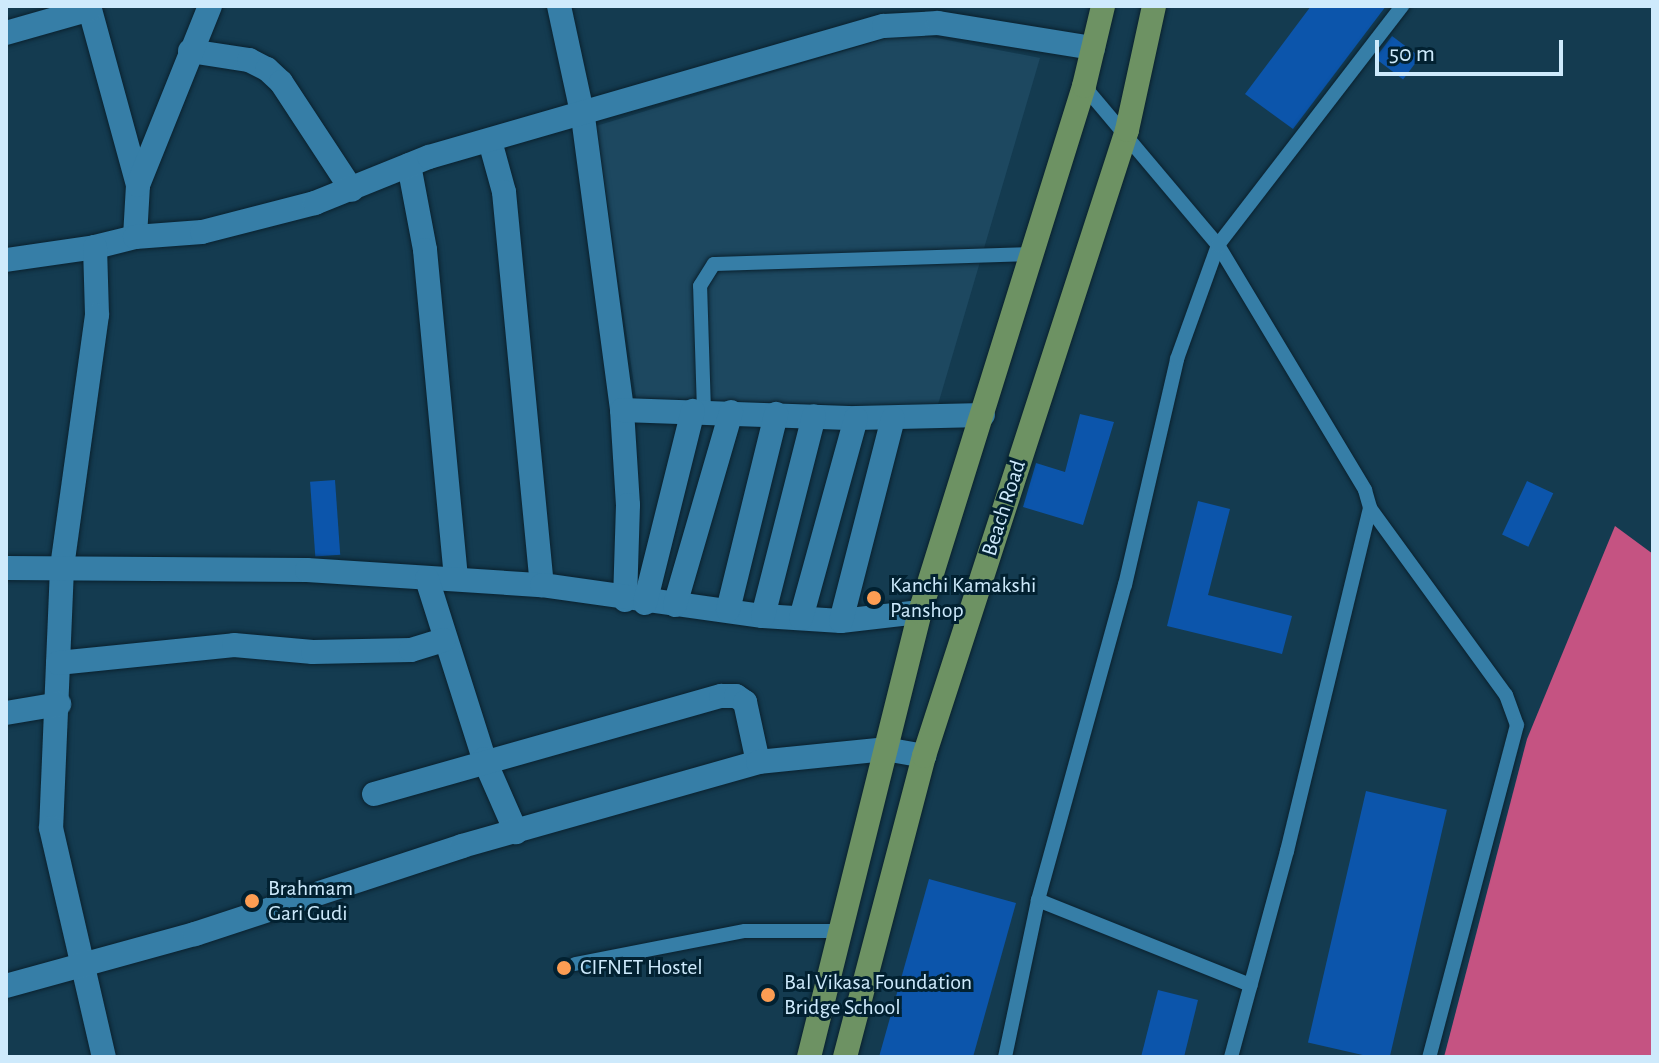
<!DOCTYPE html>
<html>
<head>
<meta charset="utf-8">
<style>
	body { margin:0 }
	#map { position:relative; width:1659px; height:1063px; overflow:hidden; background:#143b50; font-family:"Alegreya Sans",sans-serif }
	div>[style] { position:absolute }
	.built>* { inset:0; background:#1d4860 }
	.water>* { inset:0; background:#c55382 }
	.building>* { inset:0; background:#0c55ab; transform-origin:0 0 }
	.roads { filter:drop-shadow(0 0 2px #0a212e) drop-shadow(0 0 2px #0a212e) }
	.lane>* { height:14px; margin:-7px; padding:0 7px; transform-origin:7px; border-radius:7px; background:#367ea7 }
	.street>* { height:24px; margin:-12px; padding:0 12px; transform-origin:12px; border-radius:12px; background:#367ea7 }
	.secondary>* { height:24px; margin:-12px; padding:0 12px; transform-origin:12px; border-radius:12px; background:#367ea7 }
	.primary>* { height:24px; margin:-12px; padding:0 12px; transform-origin:12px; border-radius:12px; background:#6d9263 }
	.dots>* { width:22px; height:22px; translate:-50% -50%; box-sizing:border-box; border:4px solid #022131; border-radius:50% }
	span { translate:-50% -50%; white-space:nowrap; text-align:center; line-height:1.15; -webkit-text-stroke:6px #022131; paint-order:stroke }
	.street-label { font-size:22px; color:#ceeafc }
	.poi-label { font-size:22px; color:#ceeafc }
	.left { translate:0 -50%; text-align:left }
	.frame { position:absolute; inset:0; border:8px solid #ceeafc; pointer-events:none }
	.scale { position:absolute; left:1375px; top:40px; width:188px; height:36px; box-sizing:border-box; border:4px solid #ceeafc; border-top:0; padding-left:10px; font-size:24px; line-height:28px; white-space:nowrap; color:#ceeafc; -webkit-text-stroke:6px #022131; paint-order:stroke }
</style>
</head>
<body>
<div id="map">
	<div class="built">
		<div style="clip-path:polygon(906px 32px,1040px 58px,937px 408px,636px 398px,596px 126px)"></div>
	</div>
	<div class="water">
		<div style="clip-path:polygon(1615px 526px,1653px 554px,1653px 1057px,1444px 1057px,1527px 739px)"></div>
	</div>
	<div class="building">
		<div style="clip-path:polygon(1311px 6px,1386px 6px,1293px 129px,1245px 94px)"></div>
		<div style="left:1392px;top:36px;width:35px;height:28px;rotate:37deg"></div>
		<div style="clip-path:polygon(1080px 414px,1114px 422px,1083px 525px,1023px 507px,1036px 463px,1065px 472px)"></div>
		<div style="left:335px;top:480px;width:75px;height:25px;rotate:86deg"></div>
		<div style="left:1527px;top:481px;width:29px;height:59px;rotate:25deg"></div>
		<div style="clip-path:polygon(1198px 501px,1230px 509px,1208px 595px,1292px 616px,1282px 654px,1167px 626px)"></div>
		<div style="left:1366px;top:791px;width:83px;height:258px;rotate:13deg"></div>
		<div style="clip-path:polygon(929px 879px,1016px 903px,973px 1057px,879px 1057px)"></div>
		<div style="clip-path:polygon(1158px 990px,1198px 1000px,1184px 1057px,1141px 1057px)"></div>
	</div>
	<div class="roads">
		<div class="lane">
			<div style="left:1084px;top:86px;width:208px;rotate:49.9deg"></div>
			<div style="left:1218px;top:245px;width:286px;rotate:59deg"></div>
			<div style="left:1365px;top:490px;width:19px;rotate:74deg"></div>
			<div style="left:1370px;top:508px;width:353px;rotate:103.6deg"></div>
			<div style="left:1287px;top:851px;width:213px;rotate:105.2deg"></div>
			<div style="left:704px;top:411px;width:125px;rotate:-91.8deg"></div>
			<div style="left:700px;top:286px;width:26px;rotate:-58deg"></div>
			<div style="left:714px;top:264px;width:319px;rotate:-1.8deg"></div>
			<div style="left:1370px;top:508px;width:231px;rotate:54deg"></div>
			<div style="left:1506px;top:695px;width:32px;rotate:70deg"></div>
			<div style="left:1517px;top:725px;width:343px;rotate:104.8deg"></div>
			<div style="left:1038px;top:900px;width:229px;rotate:21.8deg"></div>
			<div style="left:575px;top:964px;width:173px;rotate:-11deg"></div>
			<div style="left:745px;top:931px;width:95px"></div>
			<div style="left:1005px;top:1057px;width:160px;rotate:-78.1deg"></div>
			<div style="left:1038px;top:900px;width:327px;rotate:-74.6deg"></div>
			<div style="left:1125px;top:585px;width:232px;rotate:-77deg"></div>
			<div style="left:1177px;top:359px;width:121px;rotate:-70.2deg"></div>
			<div style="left:1218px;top:245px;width:302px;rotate:-52.4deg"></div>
		</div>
		<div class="street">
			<div style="left:89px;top:6px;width:186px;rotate:74.7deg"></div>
			<div style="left:559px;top:6px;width:114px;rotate:77.8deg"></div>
			<div style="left:583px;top:117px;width:296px;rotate:82.4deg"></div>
			<div style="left:622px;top:410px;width:95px;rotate:86.4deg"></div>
			<div style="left:628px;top:505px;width:95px;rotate:91.8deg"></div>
			<div style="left:6px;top:33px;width:87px;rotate:-15.9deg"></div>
			<div style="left:190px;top:51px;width:60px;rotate:8.7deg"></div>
			<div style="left:249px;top:60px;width:20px;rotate:27deg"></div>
			<div style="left:267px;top:69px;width:19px;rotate:43deg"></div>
			<div style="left:281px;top:82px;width:129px;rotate:56.7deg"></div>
			<div style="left:490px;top:141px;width:53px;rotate:74.6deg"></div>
			<div style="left:504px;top:192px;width:395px;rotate:84.5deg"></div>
			<div style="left:409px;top:165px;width:86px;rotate:79.3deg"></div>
			<div style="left:425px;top:250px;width:329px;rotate:84.6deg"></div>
			<div style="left:135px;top:237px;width:52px;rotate:-86.7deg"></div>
			<div style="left:138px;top:185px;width:193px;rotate:-68.1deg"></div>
			<div style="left:95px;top:247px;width:41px;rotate:-14deg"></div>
			<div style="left:135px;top:237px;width:67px;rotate:-4.3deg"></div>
			<div style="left:202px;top:232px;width:117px;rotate:-14.4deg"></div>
			<div style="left:315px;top:203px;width:123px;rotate:-22deg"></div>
			<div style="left:429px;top:157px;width:473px;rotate:-16.1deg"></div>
			<div style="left:884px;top:26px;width:54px;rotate:-3.2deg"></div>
			<div style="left:938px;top:23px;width:157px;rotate:9.2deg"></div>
			<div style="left:6px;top:260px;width:90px;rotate:-8.3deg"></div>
			<div style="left:95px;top:247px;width:68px;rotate:88.3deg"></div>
			<div style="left:97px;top:315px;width:255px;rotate:97.9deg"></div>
			<div style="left:62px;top:568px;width:260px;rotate:92.4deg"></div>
			<div style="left:51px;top:828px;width:235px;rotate:77deg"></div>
			<div style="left:622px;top:410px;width:234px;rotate:2deg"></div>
			<div style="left:856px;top:418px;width:127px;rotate:-1.4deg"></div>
			<div style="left:6px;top:568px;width:301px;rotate:0.4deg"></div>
			<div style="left:307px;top:570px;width:235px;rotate:3.7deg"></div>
			<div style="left:542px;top:585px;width:223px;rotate:8deg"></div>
			<div style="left:763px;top:616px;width:78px;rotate:3.7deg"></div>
			<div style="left:841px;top:621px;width:80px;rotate:-6.5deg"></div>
			<div style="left:427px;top:579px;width:189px;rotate:72.4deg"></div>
			<div style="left:484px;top:759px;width:80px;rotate:66.3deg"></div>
			<div style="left:645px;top:603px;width:198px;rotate:-76deg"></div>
			<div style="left:675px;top:605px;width:201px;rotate:-73.8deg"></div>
			<div style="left:728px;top:610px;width:202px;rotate:-76.2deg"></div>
			<div style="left:763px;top:616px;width:206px;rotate:-75.7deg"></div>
			<div style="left:801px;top:618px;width:207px;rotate:-74.6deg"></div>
			<div style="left:841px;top:621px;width:209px;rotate:-75.6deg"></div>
			<div style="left:58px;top:663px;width:177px;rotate:-5.8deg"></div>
			<div style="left:234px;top:645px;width:79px;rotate:5.1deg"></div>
			<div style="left:313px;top:652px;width:98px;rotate:-1.2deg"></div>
			<div style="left:411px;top:650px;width:34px;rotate:-17deg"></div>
			<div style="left:6px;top:713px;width:54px;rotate:-9.6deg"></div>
			<div style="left:374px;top:794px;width:361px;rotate:-15.8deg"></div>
			<div style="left:721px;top:696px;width:15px"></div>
			<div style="left:736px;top:696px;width:11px;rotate:34deg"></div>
			<div style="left:745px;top:702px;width:61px;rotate:77.8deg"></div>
		</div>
		<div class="secondary">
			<div style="left:6px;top:986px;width:196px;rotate:-15.4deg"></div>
			<div style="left:195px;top:934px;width:281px;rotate:-18.2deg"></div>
			<div style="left:462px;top:846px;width:308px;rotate:-15.8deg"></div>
			<div style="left:758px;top:762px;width:128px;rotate:-5.8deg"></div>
			<div style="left:885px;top:749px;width:40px;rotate:10deg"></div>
		</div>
		<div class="primary">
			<div style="left:809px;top:1057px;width:459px;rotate:-76deg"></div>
			<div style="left:920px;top:612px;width:551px;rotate:-72.68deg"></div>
			<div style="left:1084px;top:86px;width:82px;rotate:-76.6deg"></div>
			<div style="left:845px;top:1057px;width:311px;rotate:-75.3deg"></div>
			<div style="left:924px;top:756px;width:658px;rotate:-72.03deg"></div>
			<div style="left:1127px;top:130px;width:127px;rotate:-77.7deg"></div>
		</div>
	</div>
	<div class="dots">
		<div style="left:874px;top:598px;background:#fc9d53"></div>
		<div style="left:252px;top:901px;background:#fc9d53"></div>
		<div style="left:564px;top:968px;background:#fc9d53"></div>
		<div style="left:768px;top:995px;background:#fc9d53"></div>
	</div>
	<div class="street-label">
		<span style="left:1004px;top:508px;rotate:-72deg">Beach Road</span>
	</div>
	<div class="poi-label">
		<span class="left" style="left:890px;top:598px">Kanchi Kamakshi<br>Panshop</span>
		<span class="left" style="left:268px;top:901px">Brahmam<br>Gari Gudi</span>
		<span class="left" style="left:580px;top:968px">CIFNET Hostel</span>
		<span class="left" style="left:784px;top:995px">Bal Vikasa Foundation<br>Bridge School</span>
	</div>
	<div class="frame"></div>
	<div class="scale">50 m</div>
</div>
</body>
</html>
